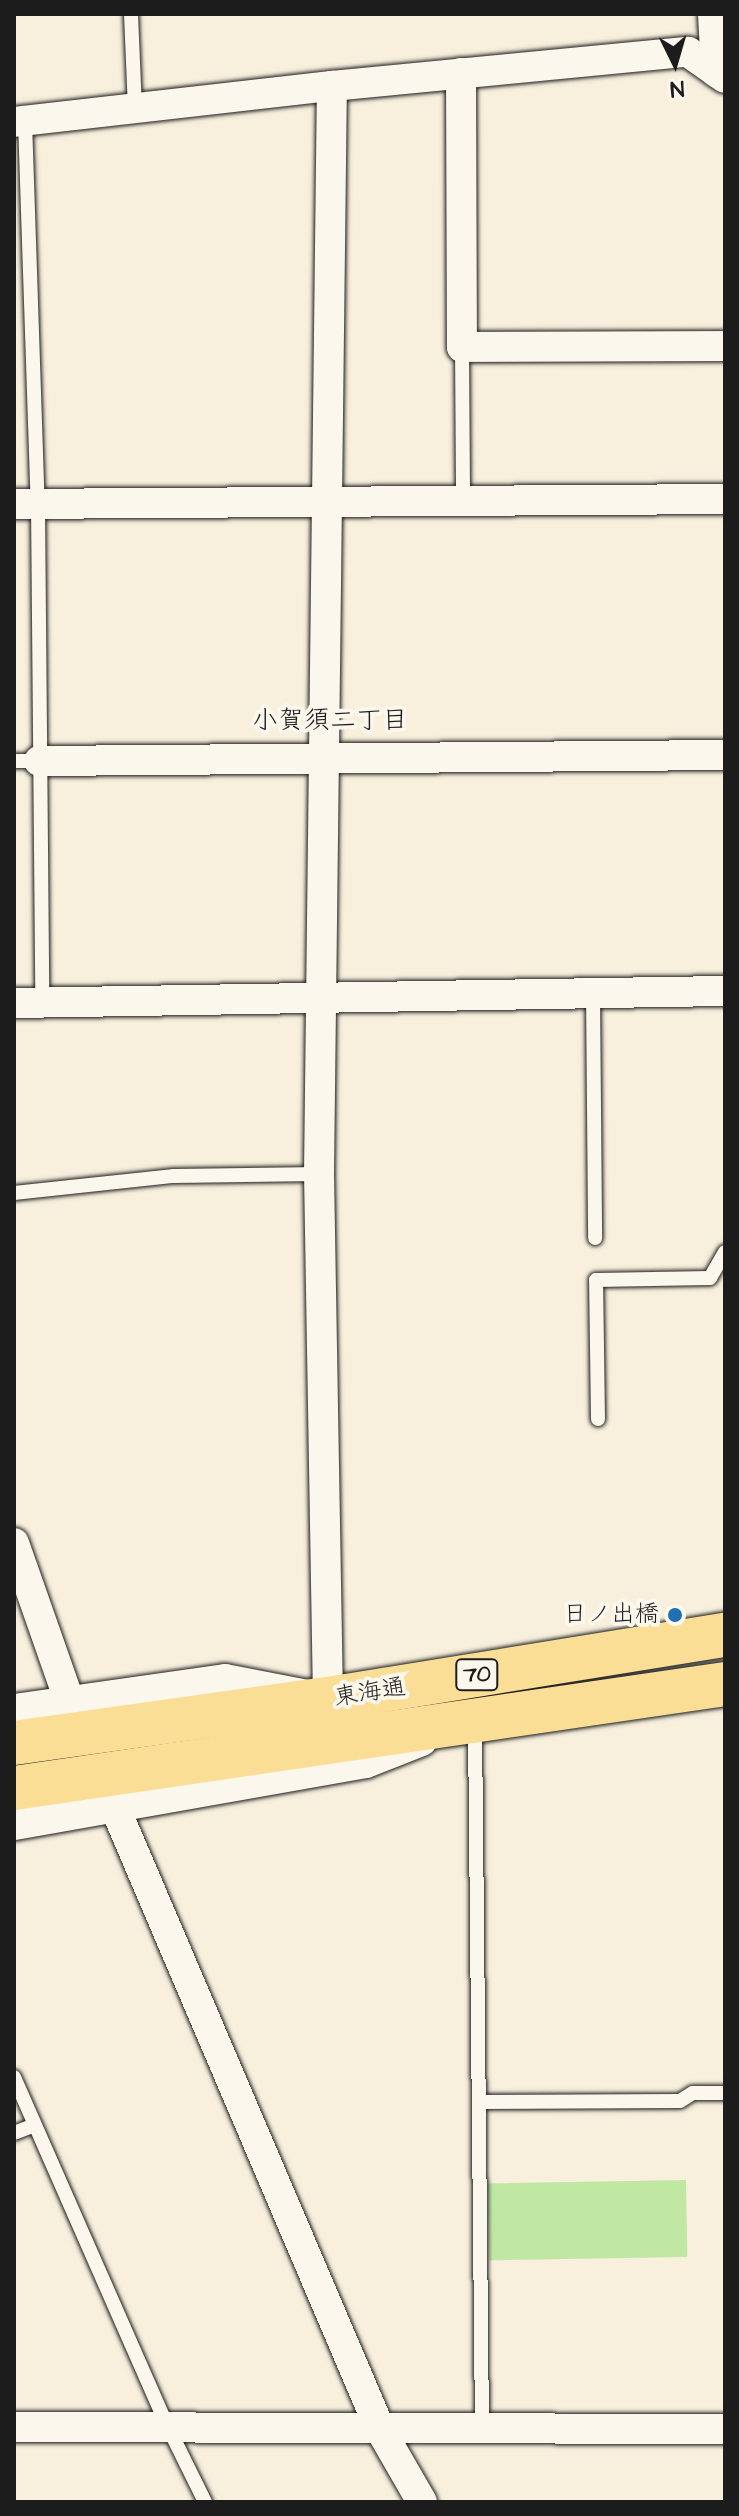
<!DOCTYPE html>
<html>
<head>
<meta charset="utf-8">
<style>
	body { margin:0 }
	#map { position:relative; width:739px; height:2516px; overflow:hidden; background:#f8f0dd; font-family:"Architects Daughter","Klee One",sans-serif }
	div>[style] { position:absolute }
	.green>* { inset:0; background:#c1e8a3; transform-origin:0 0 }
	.roads { filter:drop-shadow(0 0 2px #1c1c1c) drop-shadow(0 0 2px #1c1c1c) }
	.service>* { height:14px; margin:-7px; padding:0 7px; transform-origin:7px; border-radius:7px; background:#fbf7ec }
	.minor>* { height:30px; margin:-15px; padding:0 15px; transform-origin:15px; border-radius:15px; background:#fbf7ec }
	.primary>* { height:44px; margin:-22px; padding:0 22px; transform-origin:22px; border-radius:22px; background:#fbde96 }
	.dots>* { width:22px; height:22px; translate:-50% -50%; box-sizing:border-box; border:4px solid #fbf7ec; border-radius:50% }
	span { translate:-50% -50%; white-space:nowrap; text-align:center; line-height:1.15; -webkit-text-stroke:8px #fbf7ec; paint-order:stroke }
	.shield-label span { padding:2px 6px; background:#fbf7ec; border:2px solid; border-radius:6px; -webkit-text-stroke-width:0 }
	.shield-label { font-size:22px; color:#1c1c1c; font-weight:700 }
	.poi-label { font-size:24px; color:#1c1c1c }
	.right { translate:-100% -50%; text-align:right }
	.street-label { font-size:24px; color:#1c1c1c }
	.neighbourhood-label { font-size:26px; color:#1c1c1c }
	.frame { position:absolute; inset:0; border:16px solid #1c1c1c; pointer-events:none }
	.north { position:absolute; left:635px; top:24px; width:80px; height:80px; -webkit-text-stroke:6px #fbf7ec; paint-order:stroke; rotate:175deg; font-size:22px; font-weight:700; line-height:32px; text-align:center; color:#1c1c1c }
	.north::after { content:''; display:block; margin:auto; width:28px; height:36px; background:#1c1c1c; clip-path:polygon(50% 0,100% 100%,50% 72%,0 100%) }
</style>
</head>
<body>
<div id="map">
	<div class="green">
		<div style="left:686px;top:2180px;width:77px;height:198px;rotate:89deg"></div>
	</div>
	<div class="roads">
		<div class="service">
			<div style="left:131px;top:14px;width:94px;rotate:87.6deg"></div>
			<div style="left:25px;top:121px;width:383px;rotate:88.1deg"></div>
			<div style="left:38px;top:504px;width:499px;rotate:89.5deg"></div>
			<div style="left:462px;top:347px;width:153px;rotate:89.6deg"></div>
			<div style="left:14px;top:761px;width:25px"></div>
			<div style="left:593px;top:993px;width:245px;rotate:89.5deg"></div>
			<div style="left:14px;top:1193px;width:161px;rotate:-6.1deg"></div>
			<div style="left:174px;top:1176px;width:145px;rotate:-0.8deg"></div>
			<div style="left:598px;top:1419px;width:139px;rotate:-90.8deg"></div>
			<div style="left:596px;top:1280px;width:114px;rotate:-1deg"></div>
			<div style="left:710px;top:1278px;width:30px;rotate:-60deg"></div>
			<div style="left:475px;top:1725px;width:704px;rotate:89.43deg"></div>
			<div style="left:14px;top:2077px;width:382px;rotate:66.3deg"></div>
			<div style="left:168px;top:2427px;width:84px;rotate:63.7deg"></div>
			<div style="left:479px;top:2102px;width:201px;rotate:-0.3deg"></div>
			<div style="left:680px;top:2101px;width:15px;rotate:-32deg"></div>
			<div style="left:693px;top:2093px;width:32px"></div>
			<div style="left:14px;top:2133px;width:22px;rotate:-21deg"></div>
		</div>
		<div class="minor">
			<div style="left:713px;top:14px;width:58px;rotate:87deg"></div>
			<div style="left:461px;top:73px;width:274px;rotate:89.8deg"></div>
			<div style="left:462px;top:347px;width:263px;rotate:-0.2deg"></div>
			<div style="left:14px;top:122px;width:320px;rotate:-6.5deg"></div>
			<div style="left:332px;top:86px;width:358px;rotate:-5.5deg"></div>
			<div style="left:688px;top:52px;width:45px;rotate:35.1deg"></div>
			<div style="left:14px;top:504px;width:711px;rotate:-0.4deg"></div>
			<div style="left:39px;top:761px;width:686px;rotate:-0.5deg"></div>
			<div style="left:14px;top:1003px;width:711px;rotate:-0.97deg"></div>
			<div style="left:14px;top:1543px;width:166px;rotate:70.7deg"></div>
			<div style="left:14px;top:1709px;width:213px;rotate:-8.1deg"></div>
			<div style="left:225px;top:1679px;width:105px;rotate:11deg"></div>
			<div style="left:328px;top:1699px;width:525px;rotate:-90.98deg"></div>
			<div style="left:319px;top:1174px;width:1088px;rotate:-89.32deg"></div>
			<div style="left:116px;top:1810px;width:673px;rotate:66.9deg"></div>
			<div style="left:380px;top:2429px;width:84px;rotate:60.1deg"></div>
			<div style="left:14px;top:1825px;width:357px;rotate:-10deg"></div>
			<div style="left:366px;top:1763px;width:60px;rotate:-21.4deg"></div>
			<div style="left:14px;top:2427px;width:711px;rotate:0.16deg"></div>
		</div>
		<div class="primary">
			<div style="left:14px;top:1743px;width:317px;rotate:-8deg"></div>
			<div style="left:328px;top:1699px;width:402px;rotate:-9.2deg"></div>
			<div style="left:14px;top:1788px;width:719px;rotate:-8.32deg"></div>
		</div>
	</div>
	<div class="dots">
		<div style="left:675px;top:1615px;background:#1f6fb2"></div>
	</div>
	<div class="shield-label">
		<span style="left:477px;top:1675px">70</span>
	</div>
	<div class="poi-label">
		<span class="right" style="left:659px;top:1615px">日ノ出橋</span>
	</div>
	<div class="street-label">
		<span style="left:370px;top:1693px;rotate:-9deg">東海通</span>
	</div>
	<div class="neighbourhood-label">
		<span style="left:330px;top:721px">小賀須二丁目</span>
	</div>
	<div class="frame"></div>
	<div class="north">N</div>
</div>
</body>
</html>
